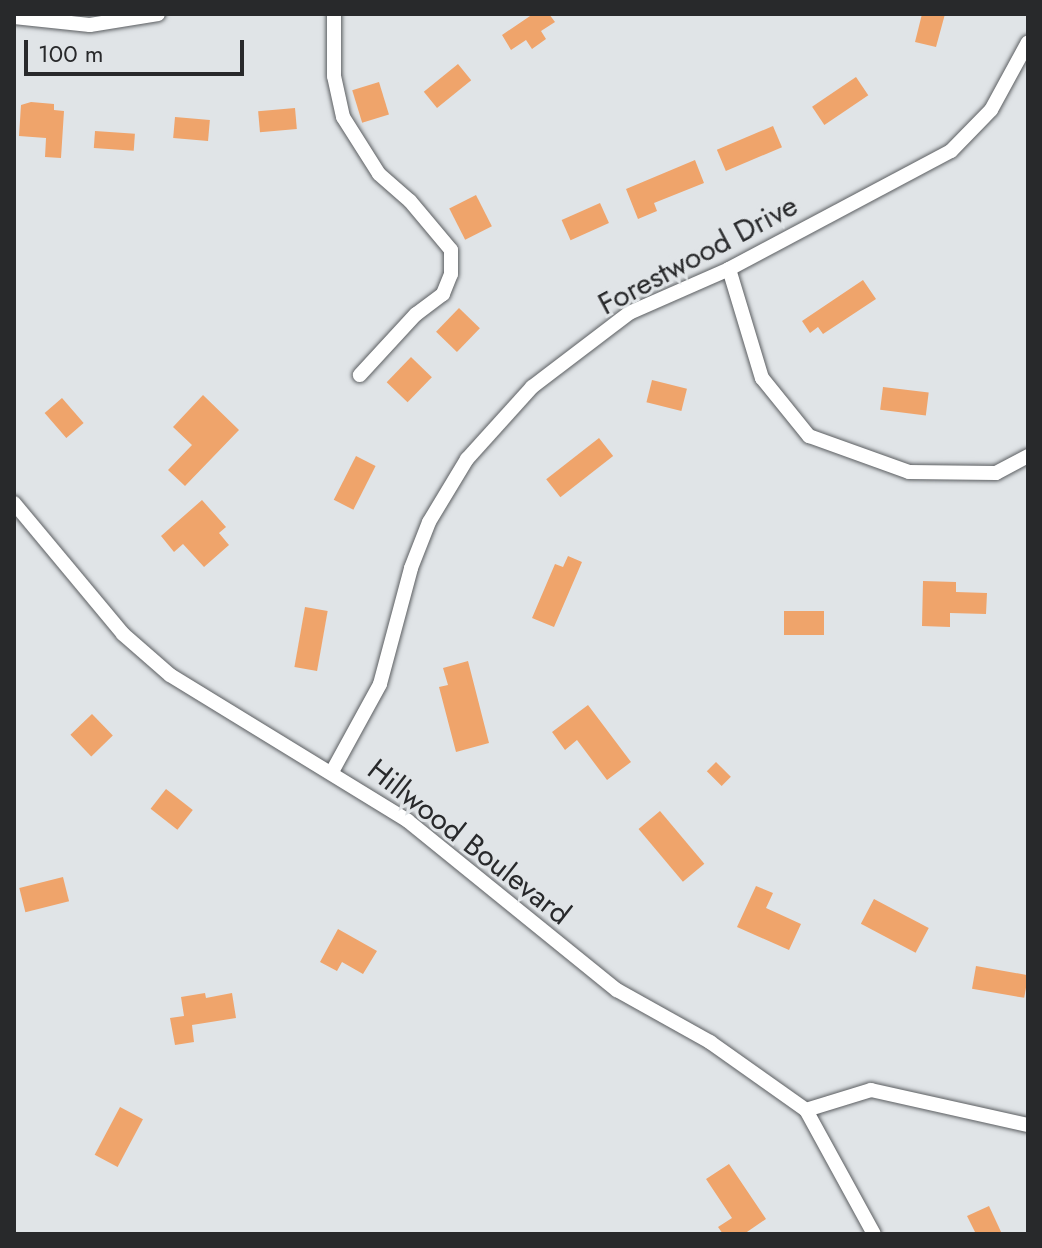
<!DOCTYPE html>
<html>
<head>
<meta charset="utf-8">
<style>
	body { margin:0 }
	#map { position:relative; width:1042px; height:1248px; overflow:hidden; background:#e0e4e7; font-family:Jost,sans-serif }
	div>[style] { position:absolute }
	.building>* { inset:0; background:#efa46b; transform-origin:0 0 }
	.roads { filter:drop-shadow(0 0 2px #5b5e61) drop-shadow(0 0 2px #5b5e61) }
	.minor>* { height:14px; margin:-7px; padding:0 7px; transform-origin:7px; border-radius:7px; background:#fff }
	span { translate:-50% -50%; white-space:nowrap; text-align:center; line-height:1.15; -webkit-text-stroke:6px #e0e4e7; paint-order:stroke }
	.street-label { font-size:30px; color:#28292b }
	.frame { position:absolute; inset:0; border:16px solid #28292b; pointer-events:none }
	.scale { position:absolute; left:24px; top:40px; width:220px; height:36px; box-sizing:border-box; border:4px solid #28292b; border-top:0; padding-left:10px; font-size:24px; line-height:28px; white-space:nowrap; color:#28292b; -webkit-text-stroke:6px #e0e4e7; paint-order:stroke }
</style>
</head>
<body>
<div id="map">
	<div class="building">
		<div style="clip-path:polygon(533px 14px,549px 14px,555px 22px,541px 31px,546px 39px,532px 49px,526px 40px,511px 50px,502px 35px)"></div>
		<div style="clip-path:polygon(922px 14px,945px 14px,936px 47px,915px 42px)"></div>
		<div style="left:458px;top:64px;width:21px;height:44px;rotate:51deg"></div>
		<div style="left:856px;top:77px;width:22px;height:53px;rotate:56deg"></div>
		<div style="left:379px;top:82px;width:34px;height:28px;rotate:73deg"></div>
		<div style="clip-path:polygon(31px 102px,54px 104px,54px 110px,64px 111px,61px 158px,45px 157px,46px 138px,19px 136px,21px 105px)"></div>
		<div style="left:295px;top:108px;width:21px;height:37px;rotate:85deg"></div>
		<div style="left:175px;top:117px;width:35px;height:21px;rotate:5deg"></div>
		<div style="left:773px;top:126px;width:23px;height:61px;rotate:67deg"></div>
		<div style="left:95px;top:131px;width:40px;height:17px;rotate:4deg"></div>
		<div style="clip-path:polygon(695px 160px,704px 183px,654px 203px,657px 211px,638px 219px,626px 189px)"></div>
		<div style="left:476px;top:195px;width:35px;height:30px;rotate:63deg"></div>
		<div style="left:600px;top:203px;width:22px;height:42px;rotate:66deg"></div>
		<div style="clip-path:polygon(863px 280px,876px 299px,823px 334px,818px 327px,810px 333px,802px 321px)"></div>
		<div style="left:459px;top:308px;width:29px;height:33px;rotate:44deg"></div>
		<div style="left:411px;top:357px;width:29px;height:35px;rotate:44deg"></div>
		<div style="left:652px;top:380px;width:36px;height:23px;rotate:14deg"></div>
		<div style="left:883px;top:387px;width:46px;height:23px;rotate:7deg"></div>
		<div style="clip-path:polygon(203px 395px,239px 430px,185px 486px,168px 470px,192px 445px,173px 427px)"></div>
		<div style="left:62px;top:398px;width:33px;height:23px;rotate:49deg"></div>
		<div style="left:599px;top:438px;width:23px;height:67px;rotate:52deg"></div>
		<div style="left:356px;top:456px;width:22px;height:49px;rotate:27deg"></div>
		<div style="clip-path:polygon(202px 500px,226px 527px,219px 533px,229px 545px,204px 567px,183px 544px,174px 552px,161px 536px)"></div>
		<div style="clip-path:polygon(568px 556px,582px 562px,554px 627px,532px 618px,555px 564px,563px 567px)"></div>
		<div style="clip-path:polygon(923px 581px,956px 582px,956px 592px,987px 593px,986px 614px,950px 613px,950px 627px,922px 626px)"></div>
		<div style="left:305px;top:607px;width:23px;height:61px;rotate:10deg"></div>
		<div style="left:824px;top:611px;width:24px;height:40px;rotate:90deg"></div>
		<div style="clip-path:polygon(468px 661px,489px 743px,456px 752px,439px 687px,448px 685px,443px 668px)"></div>
		<div style="clip-path:polygon(588px 705px,631px 762px,607px 780px,577px 740px,565px 750px,552px 732px)"></div>
		<div style="left:92px;top:714px;width:30px;height:30px;rotate:46deg"></div>
		<div style="left:716px;top:762px;width:21px;height:13px;rotate:45deg"></div>
		<div style="left:166px;top:789px;width:34px;height:25px;rotate:38deg"></div>
		<div style="left:660px;top:811px;width:69px;height:28px;rotate:50deg"></div>
		<div style="left:63px;top:877px;width:25px;height:45px;rotate:76deg"></div>
		<div style="clip-path:polygon(756px 886px,773px 893px,766px 908px,801px 924px,789px 950px,737px 927px)"></div>
		<div style="left:874px;top:899px;width:62px;height:28px;rotate:28deg"></div>
		<div style="clip-path:polygon(338px 929px,377px 951px,363px 974px,342px 962px,337px 971px,320px 962px)"></div>
		<div style="left:976px;top:966px;width:53px;height:23px;rotate:10deg"></div>
		<div style="clip-path:polygon(205px 993px,206px 998px,232px 993px,236px 1018px,192px 1025px,194px 1042px,175px 1045px,170px 1018px,184px 1016px,181px 997px)"></div>
		<div style="left:120px;top:1107px;width:26px;height:54px;rotate:28deg"></div>
		<div style="clip-path:polygon(729px 1164px,766px 1219px,744px 1234px,723px 1234px,718px 1227px,732px 1218px,706px 1179px)"></div>
		<div style="clip-path:polygon(989px 1206px,1002px 1234px,976px 1234px,967px 1216px)"></div>
	</div>
	<div class="roads">
		<div class="minor">
			<div style="left:334px;top:14px;width:62px;rotate:90deg"></div>
			<div style="left:334px;top:76px;width:42px;rotate:77.6deg"></div>
			<div style="left:343px;top:117px;width:67px;rotate:57.7deg"></div>
			<div style="left:379px;top:174px;width:41px;rotate:41.1deg"></div>
			<div style="left:410px;top:201px;width:64px;rotate:50.1deg"></div>
			<div style="left:451px;top:250px;width:24px;rotate:90deg"></div>
			<div style="left:451px;top:274px;width:22px;rotate:112deg"></div>
			<div style="left:443px;top:294px;width:34px;rotate:143deg"></div>
			<div style="left:416px;top:314px;width:83px;rotate:132.6deg"></div>
			<div style="left:14px;top:17px;width:76px;rotate:6deg"></div>
			<div style="left:90px;top:25px;width:69px;rotate:-9.2deg"></div>
			<div style="left:729px;top:269px;width:114px;rotate:73.2deg"></div>
			<div style="left:762px;top:378px;width:75px;rotate:51deg"></div>
			<div style="left:809px;top:436px;width:106px;rotate:19.8deg"></div>
			<div style="left:909px;top:472px;width:87px;rotate:0.7deg"></div>
			<div style="left:996px;top:473px;width:36px;rotate:-28deg"></div>
			<div style="left:14px;top:503px;width:170px;rotate:50.2deg"></div>
			<div style="left:123px;top:634px;width:62px;rotate:41.1deg"></div>
			<div style="left:170px;top:675px;width:279px;rotate:31.5deg"></div>
			<div style="left:408px;top:821px;width:269px;rotate:39deg"></div>
			<div style="left:617px;top:990px;width:107px;rotate:29.2deg"></div>
			<div style="left:710px;top:1042px;width:118px;rotate:35.3deg"></div>
			<div style="left:806px;top:1110px;width:141px;rotate:61.3deg"></div>
			<div style="left:333px;top:770px;width:98px;rotate:-61.3deg"></div>
			<div style="left:380px;top:684px;width:120px;rotate:-75deg"></div>
			<div style="left:411px;top:568px;width:49px;rotate:-68.6deg"></div>
			<div style="left:429px;top:522px;width:74px;rotate:-58.9deg"></div>
			<div style="left:467px;top:459px;width:97px;rotate:-47.9deg"></div>
			<div style="left:532px;top:387px;width:122px;rotate:-37.3deg"></div>
			<div style="left:629px;top:313px;width:109px;rotate:-23.7deg"></div>
			<div style="left:729px;top:269px;width:251px;rotate:-28deg"></div>
			<div style="left:951px;top:151px;width:57px;rotate:-45.7deg"></div>
			<div style="left:991px;top:110px;width:77px;rotate:-61.4deg"></div>
			<div style="left:806px;top:1110px;width:68px;rotate:-17.1deg"></div>
			<div style="left:871px;top:1090px;width:161px;rotate:12.6deg"></div>
		</div>
	</div>
	<div class="street-label">
		<span style="left:698px;top:255px;rotate:-28deg">Forestwood Drive</span>
		<span style="left:469px;top:842px;rotate:38deg">Hillwood Boulevard</span>
	</div>
	<div class="frame"></div>
	<div class="scale">100 m</div>
</div>
</body>
</html>
